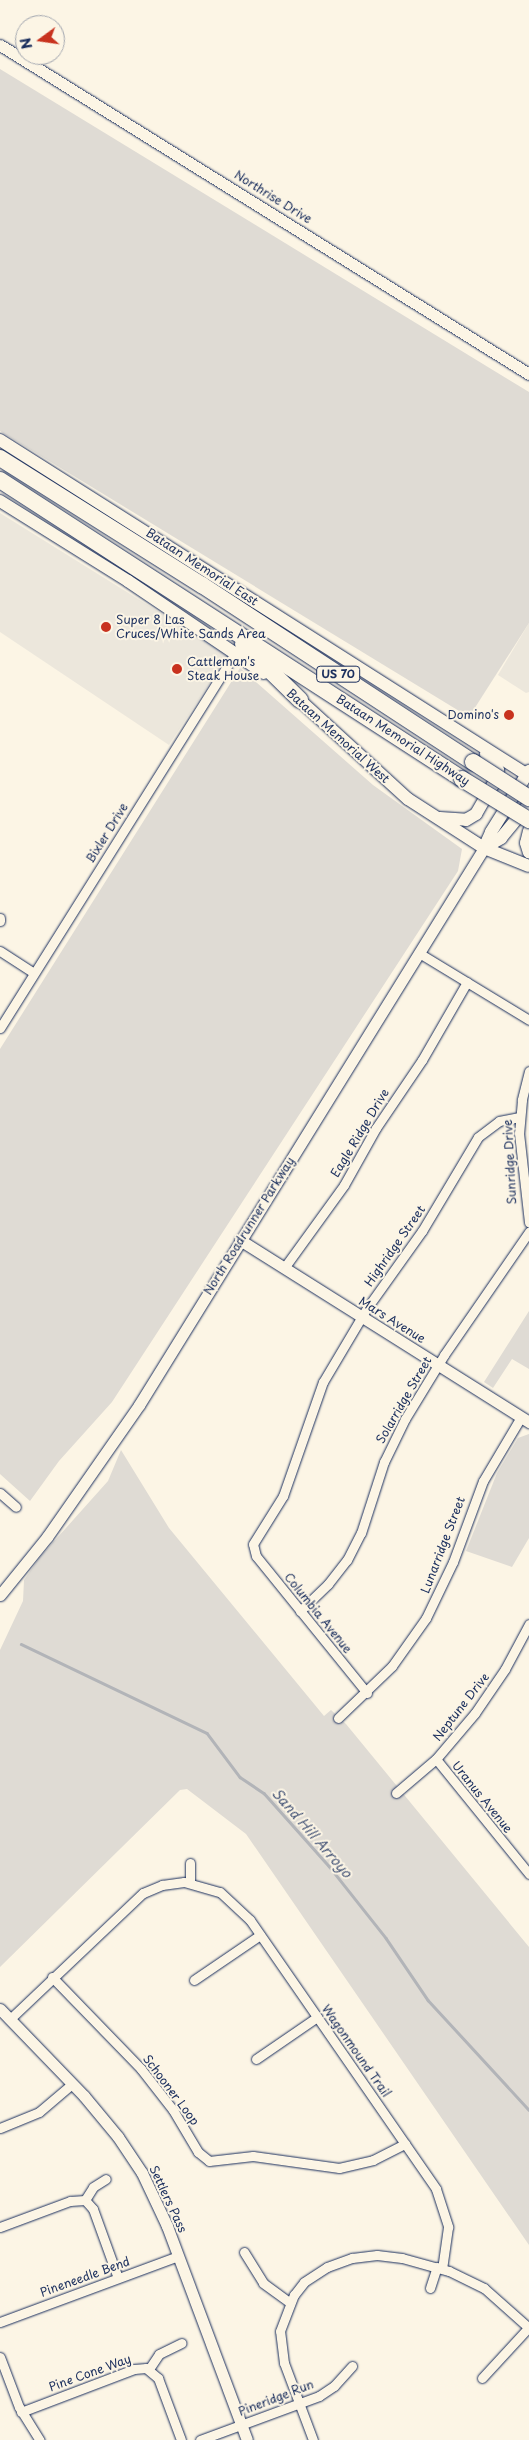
<!DOCTYPE html>
<html>
<head>
<meta charset="utf-8">
<style>
	body { margin:0 }
	#map { position:relative; width:529px; height:2440px; overflow:hidden; background:#fcf5e5; font-family:"Playpen Sans",sans-serif }
	div>[style] { position:absolute }
	.built>* { inset:0; background:#ece7dc }
	.green>* { inset:0; background:#dfdbd4 }
	.stream>* { height:2.5px; margin:-1.25px; padding:0 1.25px; transform-origin:1.25px; border-radius:1.25px; background:#b2b4b8 }
	.roads { filter:drop-shadow(0 0 1px #1b2f5e) drop-shadow(0 0 1px #1b2f5e) }
	.minor>* { height:9px; margin:-4.5px; padding:0 4.5px; transform-origin:4.5px; border-radius:4.5px; background:#fcf5e5 }
	.tertiary>* { height:11px; margin:-5.5px; padding:0 5.5px; transform-origin:5.5px; border-radius:5.5px; background:#fcf5e5 }
	.secondary>* { height:12px; margin:-6px; padding:0 6px; transform-origin:6px; border-radius:6px; background:#fcf5e5 }
	.motorway>* { height:16px; margin:-8px; padding:0 8px; transform-origin:8px; border-radius:8px; background:#fcf5e5 }
	.bridges { filter:drop-shadow(0 0 1px #1b2f5e) drop-shadow(0 0 1px #1b2f5e) }
	.motorway-bridge>* { height:16px; margin:-8px; padding:0 8px; transform-origin:8px; border-radius:8px; background:#fcf5e5 }
	.dots>* { width:14px; height:14px; translate:-50% -50%; box-sizing:border-box; border:2px solid #fcf5e5; border-radius:50% }
	span { translate:-50% -50%; white-space:nowrap; text-align:center; line-height:1.15; -webkit-text-stroke:4px #fcf5e5; paint-order:stroke }
	.shield-label span { padding:1px 4px; background:#fcf5e5; border:1px solid; border-radius:4px; -webkit-text-stroke-width:0 }
	.shield-label { font-size:11px; color:#1b2f5e; font-weight:700 }
	.street-label { font-size:12px; color:#1b2f5e }
	.poi-label { font-size:12px; color:#1b2f5e }
	.left { translate:0 -50%; text-align:left }
	.right { translate:-100% -50%; text-align:right }
	.water-label { font-size:14px; color:#485779; font-style:italic }
	.north { position:absolute; left:15px; top:15px; width:50px; height:50px; box-sizing:border-box; background:#fcf5e5; border:1px solid #a2a6af; border-radius:50%; rotate:256deg; font-size:14px; font-weight:700; line-height:20px; text-align:center; color:#1b2f5e }
	.north::after { content:''; display:block; margin:auto; width:18px; height:22px; background:#c8321e; clip-path:polygon(50% 0,100% 100%,50% 72%,0 100%) }
</style>
</head>
<body>
<div id="map">
	<div class="built">
		<div style="clip-path:polygon(0 513px,228px 655px,169px 745px,0 632px)"></div>
		<div style="clip-path:polygon(529px 623px,529px 692px,526px 693px,498px 675px)"></div>
	</div>
	<div class="green">
		<div style="clip-path:polygon(0 69px,529px 392px,529px 623px,469px 717px,0 431px)"></div>
		<div style="clip-path:polygon(240px 668px,373px 785px,462px 849px,458px 871px,112px 1402px,59px 1461px,30px 1501px,0 1474px,0 1049px)"></div>
		<div style="clip-path:polygon(529px 1311px,529px 1369px,512px 1359px,493px 1388px,484px 1382px)"></div>
		<div style="clip-path:polygon(529px 1434px,529px 1538px,512px 1567px,466px 1551px,497px 1473px,518px 1438px)"></div>
		<div style="clip-path:polygon(121px 1450px,169px 1528px,324px 1716px,331px 1710px,346px 1724px,529px 1947px,529px 2245px,246px 1834px,187px 1789px,180px 1790px,0 1967px,0 1650px,23px 1601px,24px 1580px,40px 1557px,108px 1481px)"></div>
	</div>
	<div class="stream">
		<div style="left:21px;top:1644px;width:206px;rotate:25.6deg"></div>
		<div style="left:207px;top:1733px;width:55px;rotate:53.1deg"></div>
		<div style="left:240px;top:1777px;width:29px;rotate:34deg"></div>
		<div style="left:264px;top:1793px;width:98px;rotate:48.3deg"></div>
		<div style="left:329px;top:1866px;width:92px;rotate:51.6deg"></div>
		<div style="left:386px;top:1938px;width:75px;rotate:55.9deg"></div>
		<div style="left:428px;top:2000px;width:149px;rotate:47.4deg"></div>
	</div>
	<div class="roads">
		<div class="minor">
			<div style="left:0;top:918px;width:3px;rotate:90deg"></div>
			<div style="left:0;top:951px;width:40px;rotate:32.9deg"></div>
			<div style="left:419px;top:953px;width:129px;rotate:31.3deg"></div>
			<div style="left:0;top:1028px;width:444px;rotate:-57.9deg"></div>
			<div style="left:529px;top:1071px;width:30px;rotate:104deg"></div>
			<div style="left:522px;top:1100px;width:33px;rotate:95deg"></div>
			<div style="left:519px;top:1133px;width:90px;rotate:83.6deg"></div>
			<div style="left:284px;top:1268px;width:102px;rotate:-54.1deg"></div>
			<div style="left:344px;top:1185px;width:65px;rotate:-60.7deg"></div>
			<div style="left:376px;top:1128px;width:82px;rotate:-55.9deg"></div>
			<div style="left:422px;top:1060px;width:90px;rotate:-60deg"></div>
			<div style="left:0;top:1493px;width:21px;rotate:41deg"></div>
			<div style="left:300px;top:1611px;width:39px;rotate:-44deg"></div>
			<div style="left:328px;top:1584px;width:31px;rotate:-52deg"></div>
			<div style="left:347px;top:1560px;width:30px;rotate:-63deg"></div>
			<div style="left:361px;top:1533px;width:75px;rotate:-72.1deg"></div>
			<div style="left:384px;top:1462px;width:48px;rotate:-64deg"></div>
			<div style="left:405px;top:1419px;width:75px;rotate:-58.6deg"></div>
			<div style="left:444px;top:1355px;width:150px;rotate:-55.4deg"></div>
			<div style="left:367px;top:1693px;width:176px;rotate:-129deg"></div>
			<div style="left:256px;top:1556px;width:12px;rotate:-104deg"></div>
			<div style="left:253px;top:1544px;width:57px;rotate:-58deg"></div>
			<div style="left:283px;top:1496px;width:121px;rotate:-70.7deg"></div>
			<div style="left:323px;top:1382px;width:86px;rotate:-59.3deg"></div>
			<div style="left:367px;top:1308px;width:95px;rotate:-54.5deg"></div>
			<div style="left:422px;top:1231px;width:109px;rotate:-59.2deg"></div>
			<div style="left:478px;top:1137px;width:26px;rotate:-37deg"></div>
			<div style="left:499px;top:1121px;width:21px;rotate:-11deg"></div>
			<div style="left:338px;top:1718px;width:75px;rotate:-43.9deg"></div>
			<div style="left:392px;top:1666px;width:59px;rotate:-54.7deg"></div>
			<div style="left:426px;top:1618px;width:62px;rotate:-64.3deg"></div>
			<div style="left:453px;top:1562px;width:86px;rotate:-69.7deg"></div>
			<div style="left:483px;top:1481px;width:74px;rotate:-59.3deg"></div>
			<div style="left:436px;top:1759px;width:148px;rotate:51deg"></div>
			<div style="left:396px;top:1793px;width:52px;rotate:-40.4deg"></div>
			<div style="left:436px;top:1759px;width:60px;rotate:-49.7deg"></div>
			<div style="left:475px;top:1713px;width:53px;rotate:-55.7deg"></div>
			<div style="left:505px;top:1669px;width:51px;rotate:-61.9deg"></div>
			<div style="left:190px;top:1863px;width:20px;rotate:90deg"></div>
			<div style="left:52px;top:1977px;width:128px;rotate:45.9deg"></div>
			<div style="left:141px;top:2069px;width:52px;rotate:52deg"></div>
			<div style="left:173px;top:2110px;width:49px;rotate:59.2deg"></div>
			<div style="left:198px;top:2152px;width:14px;rotate:39deg"></div>
			<div style="left:209px;top:2161px;width:44px;rotate:-6.5deg"></div>
			<div style="left:253px;top:2156px;width:87px;rotate:7.9deg"></div>
			<div style="left:339px;top:2168px;width:35px;rotate:-13deg"></div>
			<div style="left:373px;top:2160px;width:36px;rotate:-27deg"></div>
			<div style="left:194px;top:1980px;width:80px;rotate:-34.3deg"></div>
			<div style="left:10px;top:2019px;width:183px;rotate:-43.5deg"></div>
			<div style="left:143px;top:1893px;width:21px;rotate:-23deg"></div>
			<div style="left:162px;top:1885px;width:22px;rotate:-8deg"></div>
			<div style="left:184px;top:1882px;width:37px;rotate:16deg"></div>
			<div style="left:220px;top:1892px;width:41px;rotate:43deg"></div>
			<div style="left:250px;top:1920px;width:327px;rotate:55.3deg"></div>
			<div style="left:436px;top:2189px;width:40px;rotate:72deg"></div>
			<div style="left:448px;top:2227px;width:42px;rotate:98.1deg"></div>
			<div style="left:256px;top:2059px;width:74px;rotate:-34.5deg"></div>
			<div style="left:0;top:2128px;width:42px;rotate:-22.3deg"></div>
			<div style="left:39px;top:2112px;width:43px;rotate:-40.3deg"></div>
			<div style="left:85px;top:2200px;width:15px;rotate:-58deg"></div>
			<div style="left:93px;top:2187px;width:15px;rotate:-32deg"></div>
			<div style="left:0;top:2227px;width:75px;rotate:-20.4deg"></div>
			<div style="left:70px;top:2201px;width:15px;rotate:-4deg"></div>
			<div style="left:85px;top:2200px;width:12px;rotate:48deg"></div>
			<div style="left:93px;top:2209px;width:73px;rotate:70.1deg"></div>
			<div style="left:244px;top:2252px;width:36px;rotate:58deg"></div>
			<div style="left:263px;top:2283px;width:32px;rotate:36deg"></div>
			<div style="left:430px;top:2288px;width:22px;rotate:-72deg"></div>
			<div style="left:0;top:2322px;width:190px;rotate:-20.3deg"></div>
			<div style="left:0;top:2357px;width:53px;rotate:69.2deg"></div>
			<div style="left:19px;top:2407px;width:39px;rotate:58deg"></div>
			<div style="left:149px;top:2369px;width:18px;rotate:-56deg"></div>
			<div style="left:159px;top:2354px;width:25px;rotate:-26deg"></div>
			<div style="left:482px;top:2378px;width:68px;rotate:-47.4deg"></div>
			<div style="left:21px;top:2412px;width:121px;rotate:-20.8deg"></div>
			<div style="left:134px;top:2369px;width:12px;rotate:-5deg"></div>
			<div style="left:146px;top:2368px;width:16px;rotate:40deg"></div>
			<div style="left:158px;top:2378px;width:66px;rotate:69.6deg"></div>
			<div style="left:200px;top:2440px;width:127px;rotate:-20.3deg"></div>
			<div style="left:319px;top:2396px;width:18px;rotate:-34deg"></div>
			<div style="left:334px;top:2386px;width:27px;rotate:-48deg"></div>
			<div style="left:313px;top:2440px;width:82px;rotate:-110.6deg"></div>
			<div style="left:284px;top:2363px;width:32px;rotate:-97deg"></div>
			<div style="left:280px;top:2331px;width:39px;rotate:-69deg"></div>
			<div style="left:294px;top:2295px;width:16px;rotate:-52deg"></div>
			<div style="left:304px;top:2282px;width:27px;rotate:-33deg"></div>
			<div style="left:327px;top:2267px;width:27px;rotate:-20deg"></div>
			<div style="left:352px;top:2258px;width:25px;rotate:-7deg"></div>
			<div style="left:377px;top:2255px;width:25px;rotate:7deg"></div>
			<div style="left:402px;top:2258px;width:49px;rotate:15.5deg"></div>
			<div style="left:449px;top:2271px;width:39px;rotate:26deg"></div>
			<div style="left:484px;top:2288px;width:60px;rotate:41.6deg"></div>
		</div>
		<div class="tertiary">
			<div style="left:0;top:45px;width:623px;rotate:31.88deg"></div>
			<div style="left:240px;top:1240px;width:342px;rotate:32.2deg"></div>
			<div style="left:0;top:1595px;width:75px;rotate:-51deg"></div>
			<div style="left:47px;top:1537px;width:161px;rotate:-55.1deg"></div>
			<div style="left:139px;top:1405px;width:655px;rotate:-58.23deg"></div>
			<div style="left:0;top:2009px;width:121px;rotate:46deg"></div>
			<div style="left:84px;top:2096px;width:53px;rotate:50.3deg"></div>
			<div style="left:118px;top:2137px;width:43px;rotate:56.3deg"></div>
			<div style="left:142px;top:2173px;width:59px;rotate:64.7deg"></div>
			<div style="left:167px;top:2226px;width:228px;rotate:69.5deg"></div>
		</div>
		<div class="secondary">
			<div style="left:0;top:440px;width:627px;rotate:32.42deg"></div>
			<div style="left:0;top:501px;width:151px;rotate:32deg"></div>
			<div style="left:128px;top:581px;width:164px;rotate:34.1deg"></div>
			<div style="left:294px;top:695px;width:154px;rotate:42.4deg"></div>
			<div style="left:408px;top:799px;width:90px;rotate:32.8deg"></div>
			<div style="left:484px;top:848px;width:48px;rotate:21.8deg"></div>
			<div style="left:440px;top:818px;width:26px;rotate:4deg"></div>
			<div style="left:466px;top:820px;width:12px;rotate:-31deg"></div>
			<div style="left:476px;top:814px;width:34px;rotate:-60deg"></div>
			<div style="left:493px;top:785px;width:16px;rotate:-72deg"></div>
			<div style="left:498px;top:770px;width:20px;rotate:-127deg"></div>
			<div style="left:529px;top:831px;width:12px;rotate:104deg"></div>
			<div style="left:526px;top:843px;width:10px;rotate:73deg"></div>
			<div style="left:484px;top:848px;width:17px;rotate:-66deg"></div>
			<div style="left:491px;top:832px;width:72px;rotate:-58.1deg"></div>
			<div style="left:484px;top:848px;width:20px;rotate:-30deg"></div>
			<div style="left:501px;top:838px;width:44px;rotate:-50.5deg"></div>
		</div>
		<div class="motorway">
			<div style="left:0;top:458px;width:239px;rotate:32.2deg"></div>
			<div style="left:202px;top:585px;width:324px;rotate:33.2deg"></div>
			<div style="left:0;top:480px;width:550px;rotate:32.91deg"></div>
			<div style="left:243px;top:644px;width:80px;rotate:44.5deg"></div>
		</div>
	</div>
	<div class="bridges">
		<div class="motorway-bridge">
			<div style="left:473px;top:762px;width:67px;rotate:32.7deg"></div>
			<div style="left:462px;top:779px;width:79px;rotate:31.5deg"></div>
		</div>
	</div>
	<div class="dots">
		<div style="left:106px;top:627px;background:#c8321e"></div>
		<div style="left:177px;top:669px;background:#c8321e"></div>
		<div style="left:509px;top:715px;background:#c8321e"></div>
	</div>
	<div class="shield-label">
		<span style="left:338px;top:674px">US 70</span>
	</div>
	<div class="street-label">
		<span style="left:273px;top:197px;rotate:32deg">Northrise Drive</span>
		<span style="left:202px;top:567px;rotate:33deg">Bataan Memorial East</span>
		<span style="left:338px;top:736px;rotate:42deg">Bataan Memorial West</span>
		<span style="left:403px;top:740px;rotate:33deg">Bataan Memorial Highway</span>
		<span style="left:107px;top:833px;rotate:-58deg">Bixler Drive</span>
		<span style="left:360px;top:1133px;rotate:-59deg">Eagle Ridge Drive</span>
		<span style="left:510px;top:1162px;rotate:-93deg">Sunridge Drive</span>
		<span style="left:249px;top:1226px;rotate:-58deg">North Roadrunner Parkway</span>
		<span style="left:395px;top:1246px;rotate:-55deg">Highridge Street</span>
		<span style="left:392px;top:1320px;rotate:32deg">Mars Avenue</span>
		<span style="left:404px;top:1400px;rotate:-60deg">Solarridge Street</span>
		<span style="left:443px;top:1545px;rotate:-69deg">Lunarridge Street</span>
		<span style="left:318px;top:1613px;rotate:51deg">Columbia Avenue</span>
		<span style="left:461px;top:1707px;rotate:-52deg">Neptune Drive</span>
		<span style="left:482px;top:1797px;rotate:51deg">Uranus Avenue</span>
		<span style="left:356px;top:2051px;rotate:55deg">Wagonmound Trail</span>
		<span style="left:171px;top:2090px;rotate:53deg">Schooner Loop</span>
		<span style="left:168px;top:2199px;rotate:65deg">Settlers Pass</span>
		<span style="left:85px;top:2277px;rotate:-20deg">Pineneedle Bend</span>
		<span style="left:90px;top:2373px;rotate:-20deg">Pine Cone Way</span>
		<span style="left:276px;top:2398px;rotate:-21deg">Pineridge Run</span>
	</div>
	<div class="poi-label">
		<span class="left" style="left:116px;top:627px">Super 8 Las<br>Cruces/White Sands Area</span>
		<span class="left" style="left:187px;top:669px">Cattleman's<br>Steak House</span>
		<span class="right" style="left:499px;top:715px">Domino's</span>
	</div>
	<div class="water-label">
		<span style="left:312px;top:1833px;rotate:49deg">Sand Hill Arroyo</span>
	</div>
	<div class="north">N</div>
</div>
</body>
</html>
